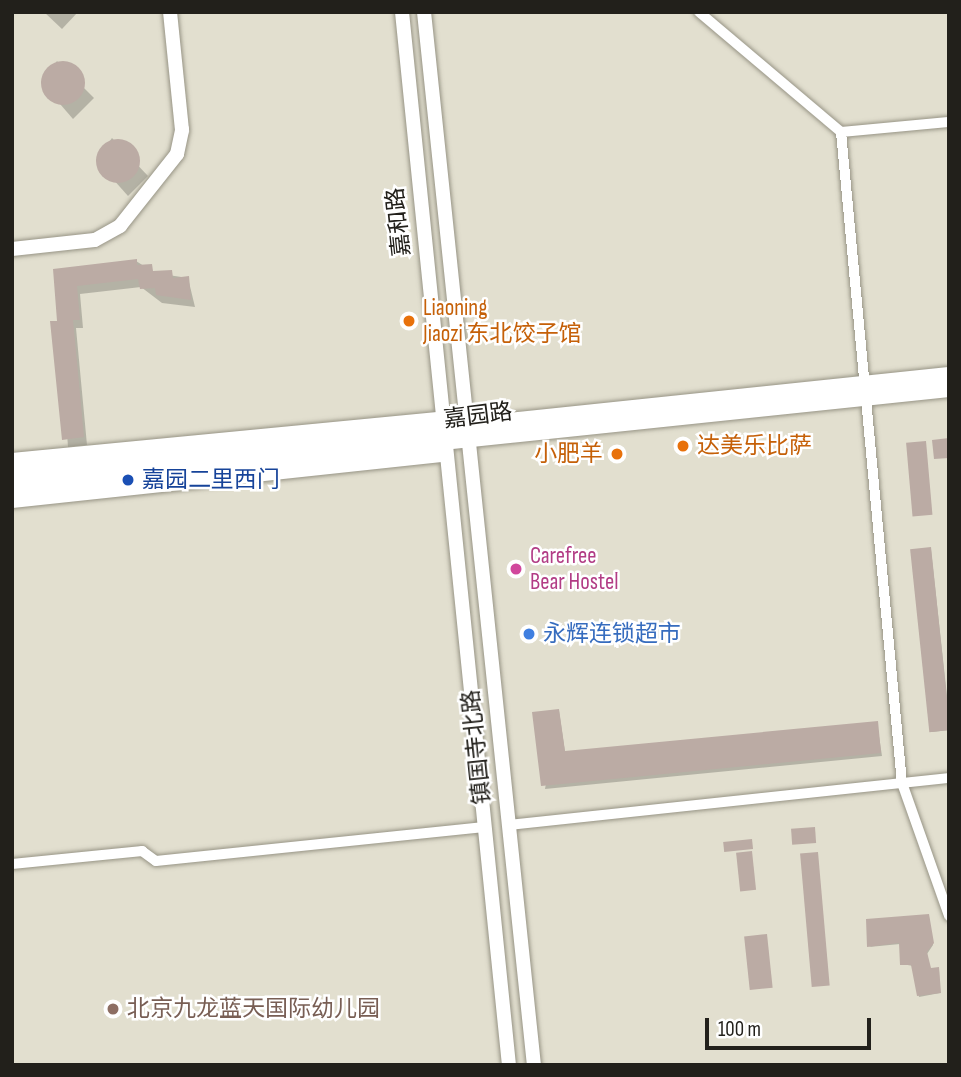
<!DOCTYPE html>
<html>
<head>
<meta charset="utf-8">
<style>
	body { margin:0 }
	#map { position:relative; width:961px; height:1077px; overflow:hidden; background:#e2dfcf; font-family:"Sofia Sans Condensed","Noto Sans SC",sans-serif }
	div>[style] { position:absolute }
	.shadow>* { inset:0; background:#0003 }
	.building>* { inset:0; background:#bbaba4; transform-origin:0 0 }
	.round { border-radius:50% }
	.roads { filter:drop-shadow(0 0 2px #979485) drop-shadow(0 0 2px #979485) }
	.minor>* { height:10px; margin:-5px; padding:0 5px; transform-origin:5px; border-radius:5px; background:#fff }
	.tertiary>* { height:14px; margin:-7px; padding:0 7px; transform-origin:7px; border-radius:7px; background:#fff }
	.secondary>* { height:16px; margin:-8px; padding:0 8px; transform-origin:8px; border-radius:8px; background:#fff }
	.dots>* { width:19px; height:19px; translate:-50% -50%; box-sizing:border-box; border:4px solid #fff; border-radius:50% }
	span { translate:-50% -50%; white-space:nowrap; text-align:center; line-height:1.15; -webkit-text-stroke:5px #fff; paint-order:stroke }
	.street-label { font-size:23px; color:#22201b }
	.food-label { font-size:23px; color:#c56008 }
	.left { translate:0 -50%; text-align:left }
	.right { translate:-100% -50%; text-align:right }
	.transit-label { font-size:23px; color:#164399 }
	.hotel-label { font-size:23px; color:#b23c85 }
	.shop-label { font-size:23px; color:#366cbe }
	.education-label { font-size:23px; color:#785e54 }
	.frame { position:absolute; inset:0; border:14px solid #22201b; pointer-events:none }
	.scale { position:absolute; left:705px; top:1018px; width:166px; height:32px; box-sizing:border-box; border:4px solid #22201b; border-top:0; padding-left:9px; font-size:21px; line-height:24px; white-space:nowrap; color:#22201b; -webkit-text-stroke:5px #fff; paint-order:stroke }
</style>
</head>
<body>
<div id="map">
	<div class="shadow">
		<div style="clip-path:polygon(44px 12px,78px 12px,62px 29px)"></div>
		<div style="clip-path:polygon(57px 61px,94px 98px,73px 119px,41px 82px)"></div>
		<div style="clip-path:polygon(112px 138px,148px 176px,128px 196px,96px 160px)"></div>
		<div style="clip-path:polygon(136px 261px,155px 273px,188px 278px,195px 307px,162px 303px,141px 287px,80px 294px,83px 328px,76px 328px,87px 445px,68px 447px,55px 270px)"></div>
		<div style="clip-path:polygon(931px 550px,949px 714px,949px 730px,932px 732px)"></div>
		<div style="clip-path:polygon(559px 711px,565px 752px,877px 723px,882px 756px,545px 789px)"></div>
		<div style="clip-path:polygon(929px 917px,933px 945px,927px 954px,930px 970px,939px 970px,940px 993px,919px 997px,913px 966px,902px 964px,900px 944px,869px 947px)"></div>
	</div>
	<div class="building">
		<div class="round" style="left:41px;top:61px;width:44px;height:44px"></div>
		<div class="round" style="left:96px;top:139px;width:44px;height:44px"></div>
		<div style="clip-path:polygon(137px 259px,137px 265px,152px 264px,153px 271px,172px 270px,173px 278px,189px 276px,191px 300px,156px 295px,155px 288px,140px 289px,138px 279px,77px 286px,80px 320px,73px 320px,84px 437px,62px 440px,50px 321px,57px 321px,53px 269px)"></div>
		<div style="clip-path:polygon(949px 438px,949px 458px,934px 459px,932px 440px)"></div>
		<div style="left:926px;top:441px;width:74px;height:20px;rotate:85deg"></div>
		<div style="left:931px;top:547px;width:184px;height:21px;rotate:84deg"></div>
		<div style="clip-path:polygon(559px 709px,565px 751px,878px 721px,881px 753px,541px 786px,532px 712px)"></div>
		<div style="left:815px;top:827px;width:16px;height:24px;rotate:86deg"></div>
		<div style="left:752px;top:839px;width:10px;height:29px;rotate:84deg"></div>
		<div style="left:752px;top:851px;width:39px;height:16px;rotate:84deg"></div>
		<div style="left:818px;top:852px;width:134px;height:18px;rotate:85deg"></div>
		<div style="clip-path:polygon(929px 914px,934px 943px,927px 952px,931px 968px,939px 967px,941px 993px,917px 996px,911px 965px,900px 965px,899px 943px,867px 947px,866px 919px)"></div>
		<div style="left:767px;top:934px;width:54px;height:23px;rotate:84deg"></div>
	</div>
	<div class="roads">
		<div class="minor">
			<div style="left:699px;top:12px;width:186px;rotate:40.2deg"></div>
			<div style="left:841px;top:132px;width:654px;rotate:84.65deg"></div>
			<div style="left:902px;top:783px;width:141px;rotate:70.5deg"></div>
			<div style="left:841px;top:132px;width:108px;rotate:-5.3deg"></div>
			<div style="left:509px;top:825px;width:443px;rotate:-6.1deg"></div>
			<div style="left:12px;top:864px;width:131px;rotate:-5.7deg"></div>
			<div style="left:142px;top:851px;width:17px;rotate:36deg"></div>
			<div style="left:156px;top:861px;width:330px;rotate:-5.9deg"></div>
		</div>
		<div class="tertiary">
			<div style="left:402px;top:12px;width:1058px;rotate:84.2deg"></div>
			<div style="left:424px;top:12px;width:1059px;rotate:84.04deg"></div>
			<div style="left:12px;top:249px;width:83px;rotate:-6.2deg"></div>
			<div style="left:95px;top:240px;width:29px;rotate:-29deg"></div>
			<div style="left:120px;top:226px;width:92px;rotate:-51.6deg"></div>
			<div style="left:177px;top:154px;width:25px;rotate:-78deg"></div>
			<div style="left:182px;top:130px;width:119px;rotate:-95.8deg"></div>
			<div style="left:12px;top:460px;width:438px;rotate:-5.5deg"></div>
			<div style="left:12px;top:501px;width:434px;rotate:-6.1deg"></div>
		</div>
		<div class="secondary">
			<div style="left:12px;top:473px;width:942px;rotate:-5.97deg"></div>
			<div style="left:12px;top:487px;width:942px;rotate:-5.97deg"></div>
		</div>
	</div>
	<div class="dots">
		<div style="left:409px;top:321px;background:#e8710a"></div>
		<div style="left:683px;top:446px;background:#e8710a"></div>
		<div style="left:617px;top:454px;background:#e8710a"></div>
		<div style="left:128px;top:480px;background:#1a4fb4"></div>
		<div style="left:516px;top:569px;background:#d1479c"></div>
		<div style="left:529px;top:634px;background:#3f7fe0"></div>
		<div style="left:113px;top:1009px;background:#8d6e63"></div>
	</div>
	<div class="street-label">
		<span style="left:399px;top:222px;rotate:-96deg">嘉和路</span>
		<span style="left:478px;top:416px;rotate:-7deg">嘉园路</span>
		<span style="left:477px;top:747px;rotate:-96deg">镇国寺北路</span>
	</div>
	<div class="food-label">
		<span class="left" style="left:423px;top:321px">Liaoning<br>Jiaozi 东北饺子馆</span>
		<span class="left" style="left:697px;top:446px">达美乐比萨</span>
		<span class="right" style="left:603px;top:454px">小肥羊</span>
	</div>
	<div class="transit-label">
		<span class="left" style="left:142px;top:480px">嘉园二里西门</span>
	</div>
	<div class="hotel-label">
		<span class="left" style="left:530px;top:569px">Carefree<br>Bear Hostel</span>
	</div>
	<div class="shop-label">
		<span class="left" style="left:543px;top:634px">永辉连锁超市</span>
	</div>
	<div class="education-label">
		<span class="left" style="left:127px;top:1009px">北京九龙蓝天国际幼儿园</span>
	</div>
	<div class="frame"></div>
	<div class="scale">100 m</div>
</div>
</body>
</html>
